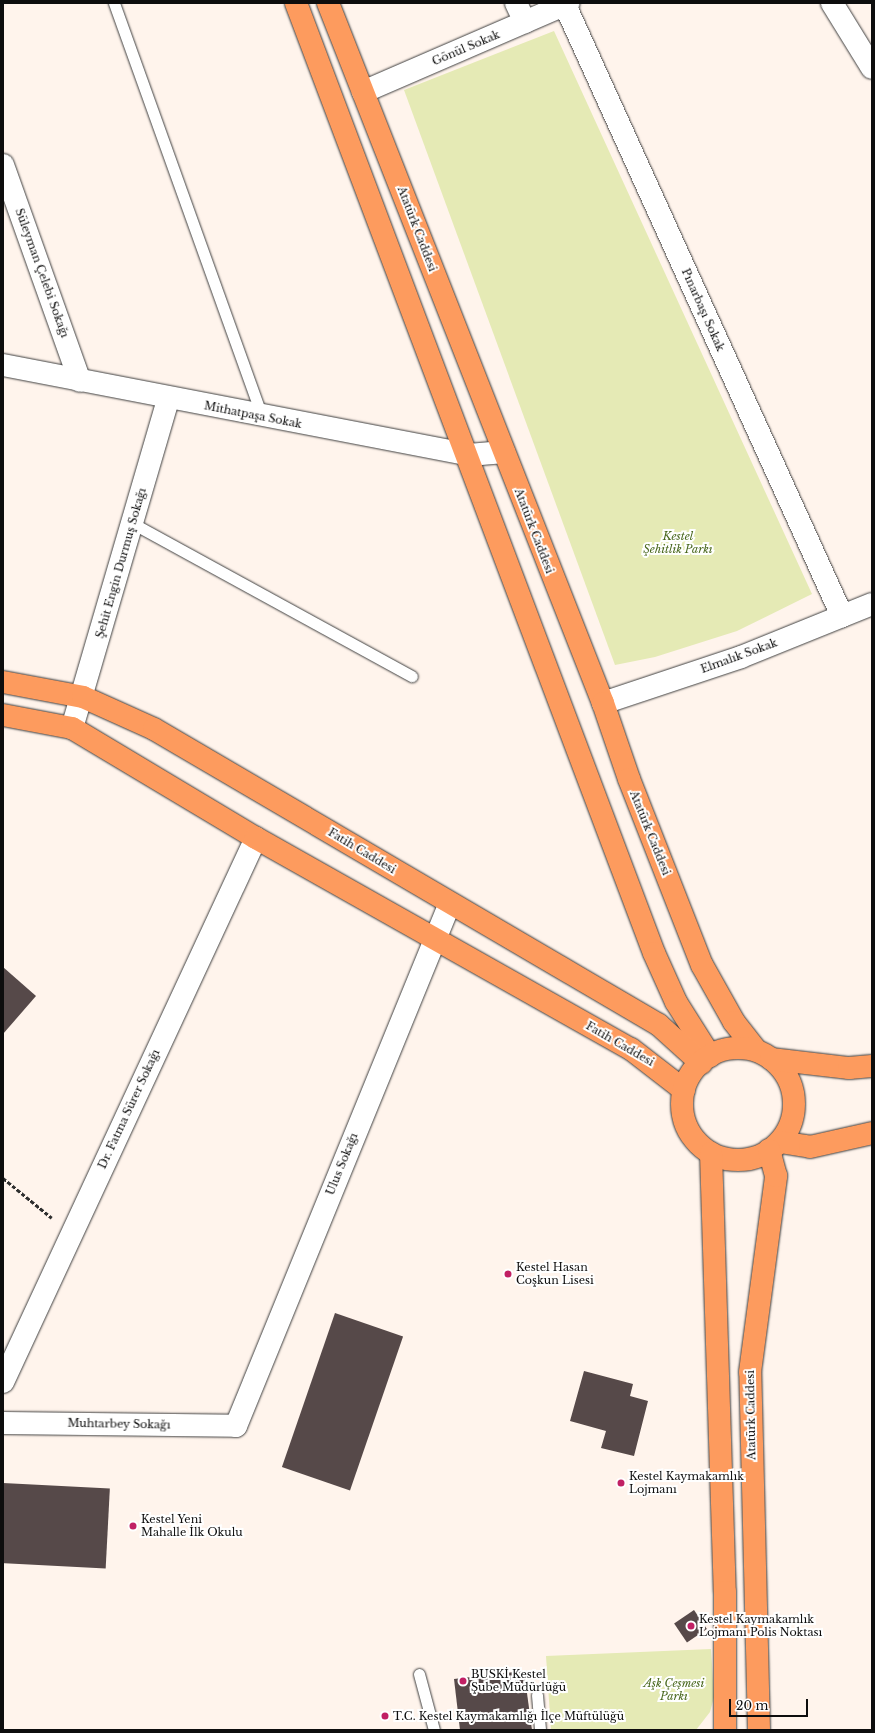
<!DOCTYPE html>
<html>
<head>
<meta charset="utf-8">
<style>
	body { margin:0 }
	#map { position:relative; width:875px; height:1733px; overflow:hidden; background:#fff4ec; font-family:"Libre Baskerville",serif }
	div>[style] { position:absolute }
	.green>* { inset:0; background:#e5eab5 }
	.building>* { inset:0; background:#564949; transform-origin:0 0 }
	.path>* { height:2.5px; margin-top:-1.25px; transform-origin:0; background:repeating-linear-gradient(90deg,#2f2f2f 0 4px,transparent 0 6px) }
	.roads { filter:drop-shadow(0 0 1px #404040) drop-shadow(0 0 1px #404040) }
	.service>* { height:11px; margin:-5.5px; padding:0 5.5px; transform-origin:5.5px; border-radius:5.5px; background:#fff }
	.minor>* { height:22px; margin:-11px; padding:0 11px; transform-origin:11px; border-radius:11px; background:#fff }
	.primary>* { height:22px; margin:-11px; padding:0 11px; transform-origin:11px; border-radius:11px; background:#fd9b5e }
	.primary>.ring { margin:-11px; padding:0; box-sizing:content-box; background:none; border:22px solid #fd9b5e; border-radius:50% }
	.dots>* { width:11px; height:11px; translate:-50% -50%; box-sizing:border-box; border:2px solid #fff; border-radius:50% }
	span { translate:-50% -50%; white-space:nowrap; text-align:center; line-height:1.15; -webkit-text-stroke:4px #fff; paint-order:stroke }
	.street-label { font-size:11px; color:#0d0d0d }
	.park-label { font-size:11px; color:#47661b; font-style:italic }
	.poi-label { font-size:11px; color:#0d0d0d }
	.left { translate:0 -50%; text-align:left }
	.frame { position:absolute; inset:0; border:4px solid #0d0d0d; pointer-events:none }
	.scale { position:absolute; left:729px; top:1699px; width:79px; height:18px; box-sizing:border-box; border:2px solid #0d0d0d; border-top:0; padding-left:5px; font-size:12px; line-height:14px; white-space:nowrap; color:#0d0d0d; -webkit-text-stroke:3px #fff; paint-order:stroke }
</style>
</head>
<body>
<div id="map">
	<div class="green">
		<div style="clip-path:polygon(554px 31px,812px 594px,737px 631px,655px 657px,615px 665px,404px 90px)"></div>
		<div style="clip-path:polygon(711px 1649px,714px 1697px,710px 1712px,696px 1730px,551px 1730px,546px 1656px)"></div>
	</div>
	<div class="building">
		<div style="clip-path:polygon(3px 967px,36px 996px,3px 1034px)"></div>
		<div style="left:335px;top:1313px;width:72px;height:163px;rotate:19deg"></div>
		<div style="clip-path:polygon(584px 1371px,633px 1384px,630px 1396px,648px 1401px,634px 1456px,601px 1448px,606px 1431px,570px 1421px)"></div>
		<div style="left:3px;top:1483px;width:107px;height:80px;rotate:3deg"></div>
		<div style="left:694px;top:1610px;width:23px;height:24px;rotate:56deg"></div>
		<div style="clip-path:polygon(524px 1671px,532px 1730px,460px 1730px,454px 1679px)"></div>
	</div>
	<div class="path">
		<div style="left:3px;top:1178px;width:63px;rotate:39.2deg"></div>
	</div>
	<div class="roads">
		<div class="service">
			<div style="left:114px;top:3px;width:440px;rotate:70.3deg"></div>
			<div style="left:132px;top:523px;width:319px;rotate:28.7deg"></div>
			<div style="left:419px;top:1674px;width:58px;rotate:75deg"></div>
			<div style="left:537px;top:1695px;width:35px;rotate:85deg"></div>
		</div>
		<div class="minor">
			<div style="left:516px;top:3px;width:21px;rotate:65deg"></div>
			<div style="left:832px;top:3px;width:76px;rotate:58.4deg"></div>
			<div style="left:565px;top:5px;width:671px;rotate:65.61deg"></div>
			<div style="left:363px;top:92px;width:224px;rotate:-23.4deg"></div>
			<div style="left:3px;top:165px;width:229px;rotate:70.4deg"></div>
			<div style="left:3px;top:365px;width:475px;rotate:10.9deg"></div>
			<div style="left:469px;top:455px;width:35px;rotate:-5deg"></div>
			<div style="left:603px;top:703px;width:145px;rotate:-18.4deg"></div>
			<div style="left:741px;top:657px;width:141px;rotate:-22deg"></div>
			<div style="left:72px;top:728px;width:343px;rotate:-73.7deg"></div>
			<div style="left:3px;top:1382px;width:600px;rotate:-65.06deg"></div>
			<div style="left:3px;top:1423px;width:233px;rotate:0.7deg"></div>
			<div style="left:236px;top:1426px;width:565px;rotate:-67.75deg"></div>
		</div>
		<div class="primary">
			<div style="left:296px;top:3px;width:1015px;rotate:69.35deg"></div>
			<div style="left:654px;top:953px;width:54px;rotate:65.8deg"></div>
			<div style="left:676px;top:1002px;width:64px;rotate:57.8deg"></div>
			<div style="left:328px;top:3px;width:752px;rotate:68.55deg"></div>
			<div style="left:603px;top:703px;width:80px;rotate:71.1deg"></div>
			<div style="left:629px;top:779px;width:200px;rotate:68.6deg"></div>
			<div style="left:702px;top:965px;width:65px;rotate:60.7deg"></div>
			<div style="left:734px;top:1022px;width:36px;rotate:52deg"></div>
			<div style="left:3px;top:682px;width:81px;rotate:10.6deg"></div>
			<div style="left:83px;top:697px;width:78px;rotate:24.3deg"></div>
			<div style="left:154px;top:729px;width:585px;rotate:30.38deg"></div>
			<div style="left:659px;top:1025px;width:57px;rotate:42.1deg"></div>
			<div style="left:3px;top:715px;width:70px;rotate:10.7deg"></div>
			<div style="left:72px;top:728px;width:214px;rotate:30.9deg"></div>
			<div style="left:256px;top:838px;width:430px;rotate:29.4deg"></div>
			<div style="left:631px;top:1049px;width:67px;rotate:37.7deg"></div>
			<div class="ring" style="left:682px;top:1048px;width:90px;height:90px"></div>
			<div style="left:771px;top:1059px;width:79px;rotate:6.6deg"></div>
			<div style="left:849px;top:1068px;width:23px;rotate:-5deg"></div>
			<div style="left:780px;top:1142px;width:30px;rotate:9deg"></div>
			<div style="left:810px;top:1147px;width:64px;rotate:-12.7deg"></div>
			<div style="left:711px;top:1153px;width:439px;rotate:88.2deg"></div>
			<div style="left:725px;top:1592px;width:138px;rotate:90deg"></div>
			<div style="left:759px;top:1730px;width:358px;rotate:-91.4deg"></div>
			<div style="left:750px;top:1372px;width:198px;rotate:-82.4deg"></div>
			<div style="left:776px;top:1176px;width:27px;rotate:-105deg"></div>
		</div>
	</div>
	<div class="dots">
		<div style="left:508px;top:1274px;background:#c12064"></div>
		<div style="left:621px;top:1483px;background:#c12064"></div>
		<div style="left:133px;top:1526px;background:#c12064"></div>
		<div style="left:691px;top:1626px;background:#c12064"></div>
		<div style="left:463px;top:1681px;background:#c12064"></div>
		<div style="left:385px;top:1716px;background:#c12064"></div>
	</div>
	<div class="street-label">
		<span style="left:466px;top:48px;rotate:-23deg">Gönül Sokak</span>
		<span style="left:417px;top:229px;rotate:69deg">Atatürk Caddesi</span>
		<span style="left:42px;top:273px;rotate:70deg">Süleyman Çelebi Sokağı</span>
		<span style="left:703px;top:310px;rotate:66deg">Pınarbaşı Sokak</span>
		<span style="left:253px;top:415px;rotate:11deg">Mithatpaşa Sokak</span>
		<span style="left:534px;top:531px;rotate:69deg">Atatürk Caddesi</span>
		<span style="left:121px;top:563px;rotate:-74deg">Şehit Engin Durmuş Sokağı</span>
		<span style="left:739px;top:656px;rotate:-20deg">Elmalık Sokak</span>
		<span style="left:650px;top:833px;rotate:68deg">Atatürk Caddesi</span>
		<span style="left:362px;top:851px;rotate:31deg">Fatih Caddesi</span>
		<span style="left:620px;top:1044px;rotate:30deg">Fatih Caddesi</span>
		<span style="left:129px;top:1109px;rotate:-65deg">Dr. Fatma Sürer Sokağı</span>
		<span style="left:342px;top:1164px;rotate:-68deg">Ulus Sokağı</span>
		<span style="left:751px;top:1415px;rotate:-91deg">Atatürk Caddesi</span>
		<span style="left:119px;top:1424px;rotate:1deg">Muhtarbey Sokağı</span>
	</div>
	<div class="park-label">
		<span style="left:678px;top:543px">Kestel<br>Şehitlik Parkı</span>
		<span style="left:674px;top:1690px">Aşk Çeşmesi<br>Parkı</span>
	</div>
	<div class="poi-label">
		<span class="left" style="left:516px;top:1274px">Kestel Hasan<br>Coşkun Lisesi</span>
		<span class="left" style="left:629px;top:1483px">Kestel Kaymakamlık<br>Lojmanı</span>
		<span class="left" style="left:141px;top:1526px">Kestel Yeni<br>Mahalle İlk Okulu</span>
		<span class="left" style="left:699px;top:1626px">Kestel Kaymakamlık<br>Lojmanı Polis Noktası</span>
		<span class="left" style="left:471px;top:1681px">BUSKİ Kestel<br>Şube Müdürlüğü</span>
		<span class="left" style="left:393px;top:1716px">T.C. Kestel Kaymakamlığı İlçe Müftülüğü</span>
	</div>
	<div class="frame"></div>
	<div class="scale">20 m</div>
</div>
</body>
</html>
